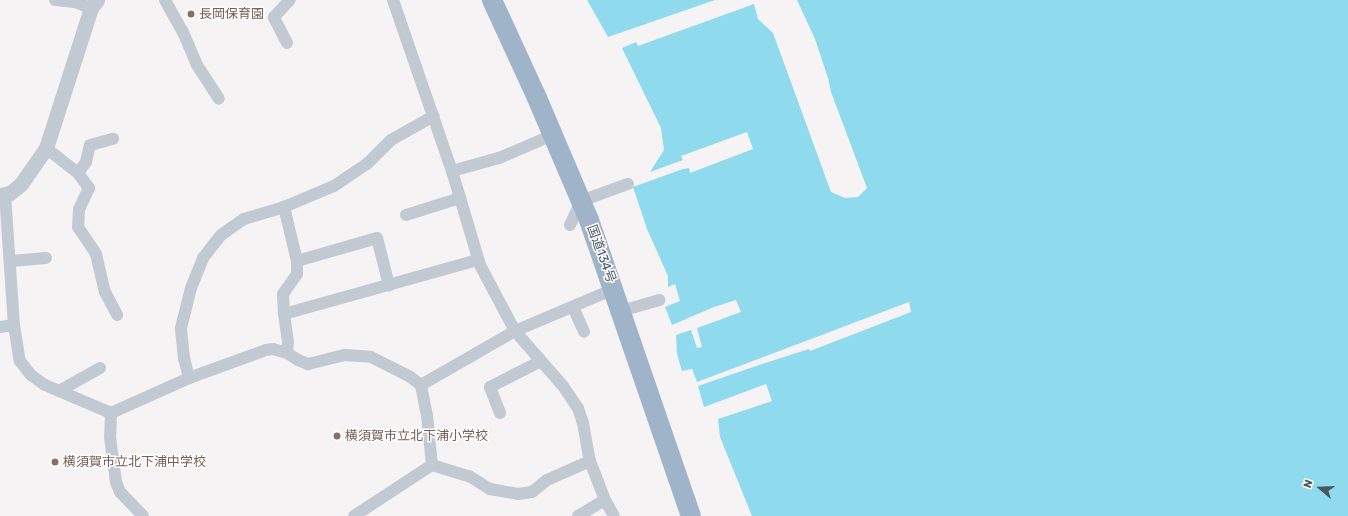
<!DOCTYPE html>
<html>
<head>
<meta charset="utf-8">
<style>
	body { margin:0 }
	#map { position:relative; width:1348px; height:516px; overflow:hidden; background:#f5f3f3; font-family:Rubik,"Noto Sans JP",sans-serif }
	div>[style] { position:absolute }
	.water>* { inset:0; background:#90daee }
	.minor>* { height:12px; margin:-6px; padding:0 6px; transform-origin:6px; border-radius:6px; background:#c1cad2 }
	.tertiary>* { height:15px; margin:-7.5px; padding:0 7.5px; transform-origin:7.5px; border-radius:7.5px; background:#c1cad2 }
	.trunk>* { height:20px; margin:-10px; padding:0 10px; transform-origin:10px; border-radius:10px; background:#9fb4c9 }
	.dots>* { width:11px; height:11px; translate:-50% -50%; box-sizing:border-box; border:2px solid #fff; border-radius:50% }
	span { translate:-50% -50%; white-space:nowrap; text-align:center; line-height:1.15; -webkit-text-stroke:3px #fff; paint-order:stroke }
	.education-label { font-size:13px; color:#785e54 }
	.left { translate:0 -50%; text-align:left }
	.street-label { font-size:13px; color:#4a5661 }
	.north { position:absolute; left:1300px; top:468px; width:40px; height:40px; -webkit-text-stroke:3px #fff; paint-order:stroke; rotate:289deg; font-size:11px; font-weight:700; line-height:16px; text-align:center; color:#4a5661 }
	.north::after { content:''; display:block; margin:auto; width:14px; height:18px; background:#4a5661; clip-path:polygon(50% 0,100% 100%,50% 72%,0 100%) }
</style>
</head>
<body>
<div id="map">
	<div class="water">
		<div style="clip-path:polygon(587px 0,715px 0,608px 37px)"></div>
		<div style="clip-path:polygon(797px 0,1348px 0,1348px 516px,752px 516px,720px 437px,718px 419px,772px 401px,766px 384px,704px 407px,698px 386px,759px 365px,809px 349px,810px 351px,911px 312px,909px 302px,697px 382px,692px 369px,682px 371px,677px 354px,676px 335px,691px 330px,697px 348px,702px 347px,697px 328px,741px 312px,736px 300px,714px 307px,672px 325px,665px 307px,680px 301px,675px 284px,668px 287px,668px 276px,647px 229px,633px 187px,683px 169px,689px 168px,690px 173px,753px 149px,747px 132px,681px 156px,683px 160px,650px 172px,664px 150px,661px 128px,622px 48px,636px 42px,638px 46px,754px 4px,758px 19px,773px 33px,831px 192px,845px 198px,858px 197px,867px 188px,831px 92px,828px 78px,815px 39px)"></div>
	</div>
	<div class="minor">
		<div style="left:55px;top:0;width:20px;rotate:6deg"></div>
		<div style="left:75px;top:2px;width:17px;rotate:21deg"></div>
		<div style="left:165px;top:0;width:37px;rotate:61deg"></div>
		<div style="left:183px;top:32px;width:36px;rotate:67deg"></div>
		<div style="left:197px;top:65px;width:40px;rotate:57.1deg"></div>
		<div style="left:393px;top:0;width:181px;rotate:71deg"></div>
		<div style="left:452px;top:171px;width:98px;rotate:73.4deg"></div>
		<div style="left:480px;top:265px;width:75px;rotate:62.1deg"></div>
		<div style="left:515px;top:331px;width:73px;rotate:48.9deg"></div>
		<div style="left:563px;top:386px;width:27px;rotate:56deg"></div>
		<div style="left:578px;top:408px;width:16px;rotate:72deg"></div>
		<div style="left:583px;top:423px;width:39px;rotate:80deg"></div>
		<div style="left:590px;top:461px;width:42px;rotate:69deg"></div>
		<div style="left:605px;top:500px;width:18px;rotate:61deg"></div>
		<div style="left:287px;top:43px;width:29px;rotate:-117deg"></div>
		<div style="left:274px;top:17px;width:23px;rotate:-47deg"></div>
		<div style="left:46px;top:148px;width:41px;rotate:38deg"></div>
		<div style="left:78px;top:173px;width:19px;rotate:54deg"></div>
		<div style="left:89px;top:188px;width:23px;rotate:115deg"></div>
		<div style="left:79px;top:209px;width:18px;rotate:93deg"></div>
		<div style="left:78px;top:227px;width:32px;rotate:56deg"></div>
		<div style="left:96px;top:254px;width:39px;rotate:77deg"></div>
		<div style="left:105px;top:292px;width:26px;rotate:62deg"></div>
		<div style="left:452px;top:171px;width:49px;rotate:-15.5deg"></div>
		<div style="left:499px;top:158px;width:59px;rotate:-23.1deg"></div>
		<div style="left:78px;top:173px;width:14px;rotate:-54deg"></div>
		<div style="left:86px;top:162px;width:17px;rotate:-77deg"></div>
		<div style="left:90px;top:145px;width:24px;rotate:-15deg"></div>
		<div style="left:5px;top:194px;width:131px;rotate:86.1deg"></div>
		<div style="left:14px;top:325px;width:36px;rotate:81deg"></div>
		<div style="left:20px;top:361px;width:18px;rotate:52deg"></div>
		<div style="left:31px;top:375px;width:17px;rotate:36deg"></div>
		<div style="left:45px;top:385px;width:72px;rotate:23deg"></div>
		<div style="left:111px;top:413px;width:85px;rotate:-24.2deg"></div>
		<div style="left:189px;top:378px;width:82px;rotate:-20deg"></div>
		<div style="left:266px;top:350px;width:7px;rotate:-8deg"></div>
		<div style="left:273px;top:349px;width:15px;rotate:16deg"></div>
		<div style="left:287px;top:353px;width:13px;rotate:32deg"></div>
		<div style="left:298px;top:360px;width:11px;rotate:22deg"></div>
		<div style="left:308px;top:364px;width:38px;rotate:-14deg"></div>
		<div style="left:345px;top:355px;width:26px;rotate:4deg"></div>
		<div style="left:371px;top:357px;width:42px;rotate:26.6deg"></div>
		<div style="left:409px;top:376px;width:15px;rotate:37deg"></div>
		<div style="left:421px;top:385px;width:31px;rotate:79deg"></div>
		<div style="left:427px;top:415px;width:50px;rotate:84.3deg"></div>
		<div style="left:406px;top:215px;width:57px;rotate:-17.5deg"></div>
		<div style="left:570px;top:225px;width:26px;rotate:-65deg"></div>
		<div style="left:581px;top:201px;width:50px;rotate:-19.9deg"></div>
		<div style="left:11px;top:261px;width:35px;rotate:-5deg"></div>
		<div style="left:297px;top:261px;width:83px;rotate:-16deg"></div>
		<div style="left:377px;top:238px;width:49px;rotate:75.7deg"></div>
		<div style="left:573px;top:307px;width:27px;rotate:66deg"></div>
		<div style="left:621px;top:311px;width:40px;rotate:-16deg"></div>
		<div style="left:284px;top:314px;width:20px;rotate:-93deg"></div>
		<div style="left:283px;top:294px;width:24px;rotate:-55deg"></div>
		<div style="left:297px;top:274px;width:13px;rotate:-90deg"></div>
		<div style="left:297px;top:261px;width:56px;rotate:-103.5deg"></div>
		<div style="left:0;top:327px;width:14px;rotate:-8deg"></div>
		<div style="left:287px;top:353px;width:11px;rotate:-85deg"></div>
		<div style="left:288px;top:342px;width:28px;rotate:-98deg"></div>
		<div style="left:284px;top:314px;width:201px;rotate:-15.6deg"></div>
		<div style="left:189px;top:378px;width:21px;rotate:-104deg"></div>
		<div style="left:184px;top:358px;width:30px;rotate:-96deg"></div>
		<div style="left:181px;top:328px;width:41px;rotate:-76deg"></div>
		<div style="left:191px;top:288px;width:32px;rotate:-68deg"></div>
		<div style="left:203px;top:258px;width:29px;rotate:-52deg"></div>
		<div style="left:221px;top:235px;width:28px;rotate:-35deg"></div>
		<div style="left:244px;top:219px;width:42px;rotate:-16.7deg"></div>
		<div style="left:284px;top:207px;width:54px;rotate:-22.8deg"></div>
		<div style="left:334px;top:186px;width:40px;rotate:-34deg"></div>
		<div style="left:367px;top:164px;width:34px;rotate:-45deg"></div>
		<div style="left:391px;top:140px;width:49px;rotate:-29.2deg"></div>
		<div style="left:421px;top:385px;width:108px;rotate:-29.9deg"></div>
		<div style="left:515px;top:331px;width:108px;rotate:-23deg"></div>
		<div style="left:59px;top:391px;width:47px;rotate:-29.3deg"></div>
		<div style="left:111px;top:413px;width:24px;rotate:92deg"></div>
		<div style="left:110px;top:437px;width:45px;rotate:82.4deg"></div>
		<div style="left:116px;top:482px;width:11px;rotate:68deg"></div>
		<div style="left:120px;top:492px;width:33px;rotate:46deg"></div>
		<div style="left:500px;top:413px;width:28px;rotate:-111deg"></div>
		<div style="left:490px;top:387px;width:57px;rotate:-27deg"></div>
		<div style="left:432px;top:465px;width:39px;rotate:17deg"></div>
		<div style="left:469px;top:476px;width:25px;rotate:32deg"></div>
		<div style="left:490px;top:489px;width:28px;rotate:10deg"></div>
		<div style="left:518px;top:494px;width:14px;rotate:-8deg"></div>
		<div style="left:532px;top:492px;width:19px;rotate:-39deg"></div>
		<div style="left:547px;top:480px;width:47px;rotate:-23.8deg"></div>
		<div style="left:354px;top:516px;width:93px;rotate:-33.2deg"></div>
		<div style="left:578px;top:516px;width:31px;rotate:-31deg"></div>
	</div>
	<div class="tertiary">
		<div style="left:0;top:195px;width:10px;rotate:-11deg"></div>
		<div style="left:10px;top:193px;width:14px;rotate:-39deg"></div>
		<div style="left:21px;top:184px;width:44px;rotate:-55.2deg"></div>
		<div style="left:46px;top:148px;width:147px;rotate:-72.2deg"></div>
		<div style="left:91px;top:8px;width:10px;rotate:-53deg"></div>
	</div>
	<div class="trunk">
		<div style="left:492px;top:0;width:108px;rotate:65.3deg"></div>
		<div style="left:537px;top:98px;width:133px;rotate:66.9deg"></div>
		<div style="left:589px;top:220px;width:313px;rotate:71deg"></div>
	</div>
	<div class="dots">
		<div style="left:191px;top:14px;background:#8d6e63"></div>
		<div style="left:337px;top:436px;background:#8d6e63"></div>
		<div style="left:55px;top:462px;background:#8d6e63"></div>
	</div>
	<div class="education-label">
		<span class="left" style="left:199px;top:14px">長岡保育園</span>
		<span class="left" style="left:345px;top:436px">横須賀市立北下浦小学校</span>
		<span class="left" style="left:63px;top:462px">横須賀市立北下浦中学校</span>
	</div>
	<div class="street-label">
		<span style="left:601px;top:254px;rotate:70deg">国道134号</span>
	</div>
	<div class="north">N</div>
</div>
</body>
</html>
